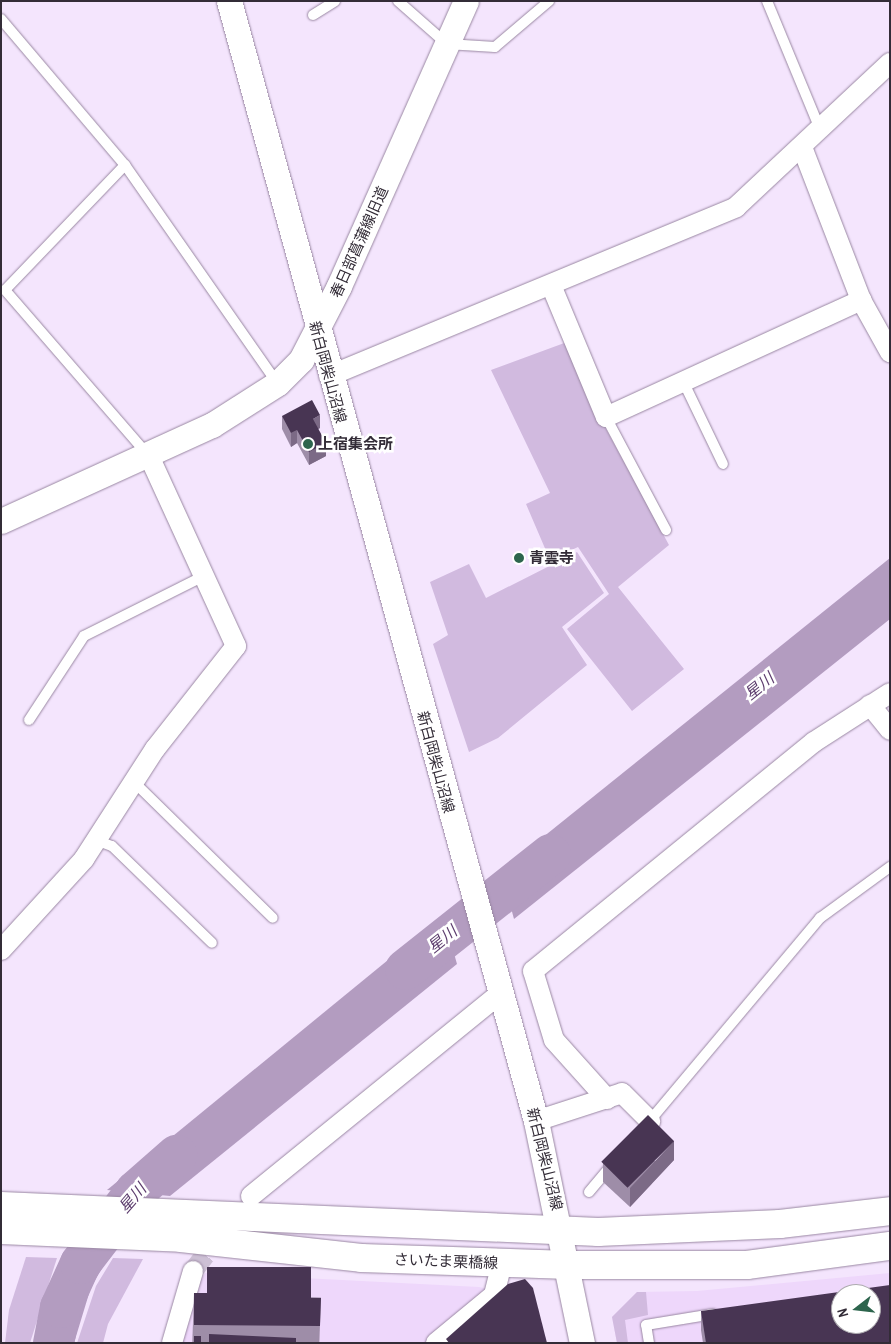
<!DOCTYPE html>
<html>
<head>
<meta charset="utf-8">
<style>
	body { margin:0 }
	#map { position:relative; width:891px; height:1344px; overflow:hidden; background:#f4e5fd; font-family:"Archivo Narrow","Noto Sans JP",sans-serif }
	div>[style] { position:absolute }
	.built>* { inset:0; background:#eed7fb }
	.green>* { inset:0; background:#d1badf }
	.water>* { inset:0; background:#b39cc0 }
	.river>* { height:41px; margin:-20.5px; padding:0 20.5px; transform-origin:20.5px; border-radius:20.5px; background:#b39cc0 }
	.minor-tunnel>* { height:20px; margin-top:-10px; transform-origin:0; background:repeating-linear-gradient(90deg,#cdc0d5 0 20px,transparent 0 30px) }
	.roads { filter:drop-shadow(0 0 1px #9987a2) drop-shadow(0 0 1px #9987a2) }
	.service>* { height:10px; margin:-5px; padding:0 5px; transform-origin:5px; border-radius:5px; background:#fff }
	.minor>* { height:20px; margin:-10px; padding:0 10px; transform-origin:10px; border-radius:10px; background:#fff }
	.tertiary>* { height:25px; margin:-12.5px; padding:0 12.5px; transform-origin:12.5px; border-radius:12.5px; background:#fff }
	.primary>* { height:28px; margin:-14px; padding:0 14px; transform-origin:14px; border-radius:14px; background:#fff }
	.wall>* { inset:0; background:#9e8da8; transform-origin:0 0 }
	.shaded-wall>* { inset:0; background:#7c6a86 }
	.building>* { inset:0; background:#483553; transform-origin:0 0 }
	.dots>* { width:14px; height:14px; translate:-50% -50%; box-sizing:border-box; border:2px solid #fff; border-radius:50% }
	span { translate:-50% -50%; white-space:nowrap; text-align:center; line-height:1.15; -webkit-text-stroke:5px #fff; paint-order:stroke }
	.street-label { font-size:15px; color:#332c37 }
	.poi-label { font-size:15px; color:#332c37; font-weight:700 }
	.left { translate:0 -50%; text-align:left }
	.water-label { font-size:16px; color:#5d3d6e; font-style:italic }
	.frame { position:absolute; inset:0; border:2px solid #332c37; pointer-events:none }
	.north { position:absolute; left:831px; top:1284px; width:50px; height:50px; box-sizing:border-box; background:#fff; border:1px solid #adabaf; border-radius:50%; rotate:254deg; font-size:14px; font-weight:700; line-height:20px; text-align:center; color:#332c37 }
	.north::after { content:''; display:block; margin:auto; width:18px; height:22px; background:#2d654d; clip-path:polygon(50% 0,100% 100%,50% 72%,0 100%) }
</style>
</head>
<body>
<div id="map">
	<div class="built">
		<div style="clip-path:polygon(205px 1273px,479px 1287px,513px 1294px,547px 1343px,181px 1343px,196px 1287px)"></div>
		<div style="clip-path:polygon(evenodd,890px 1273px,890px 1343px,617px 1343px,612px 1317px,637px 1292px,697px 1291px,890px 1273px,841px 1294px,871px 1294px,871px 1324px,841px 1324px,841px 1294px)"></div>
	</div>
	<div class="green">
		<div style="clip-path:polygon(567px 342px,599px 416px,669px 545px,618px 587px,684px 669px,632px 711px,567px 629px,609px 594px,578px 547px,550px 560px,526px 504px,550px 493px,491px 370px)"></div>
		<div style="clip-path:polygon(577px 552px,604px 593px,562px 627px,587px 665px,498px 738px,469px 752px,433px 644px,448px 635px,430px 582px,469px 564px,486px 598px)"></div>
		<div style="clip-path:polygon(26px 1257px,57px 1258px,30px 1343px,5px 1343px,9px 1310px)"></div>
		<div style="clip-path:polygon(113px 1258px,143px 1259px,108px 1324px,103px 1343px,77px 1343px,96px 1286px)"></div>
		<div style="clip-path:polygon(637px 1292px,646px 1292px,648px 1315px,625px 1320px,628px 1343px,617px 1343px,612px 1317px)"></div>
	</div>
	<div class="water">
		<div style="clip-path:polygon(890px 558px,890px 619px,514px 919px,501px 871px)"></div>
		<div style="clip-path:polygon(443px 915px,457px 964px,170px 1196px,107px 1190px)"></div>
		<div style="clip-path:polygon(64px 1259px,107px 1260px,91px 1287px,74px 1343px,37px 1343px)"></div>
	</div>
	<div class="river">
		<div style="left:405px;top:969px;width:185px;rotate:-38.4deg"></div>
		<div style="left:53px;top:1343px;width:37px;rotate:-79deg"></div>
		<div style="left:60px;top:1307px;width:48px;rotate:-65.6deg"></div>
		<div style="left:80px;top:1263px;width:91px;rotate:-52.6deg"></div>
		<div style="left:135px;top:1191px;width:55px;rotate:-41.3deg"></div>
	</div>
	<div class="minor-tunnel">
		<div style="left:193px;top:1271px;width:48px;rotate:-52.7deg"></div>
	</div>
	<div class="roads">
		<div class="service">
			<div style="left:398px;top:1px;width:65px;rotate:41.3deg"></div>
			<div style="left:447px;top:44px;width:48px;rotate:3.6deg"></div>
			<div style="left:495px;top:47px;width:71px;rotate:-40.4deg"></div>
			<div style="left:767px;top:1px;width:139px;rotate:67.5deg"></div>
			<div style="left:313px;top:15px;width:26px;rotate:-32deg"></div>
			<div style="left:1px;top:19px;width:192px;rotate:49.7deg"></div>
			<div style="left:125px;top:165px;width:266px;rotate:55.1deg"></div>
			<div style="left:125px;top:165px;width:173px;rotate:133.8deg"></div>
			<div style="left:5px;top:290px;width:217px;rotate:49.1deg"></div>
			<div style="left:683px;top:381px;width:92px;rotate:64.3deg"></div>
			<div style="left:606px;top:417px;width:128px;rotate:62deg"></div>
			<div style="left:29px;top:720px;width:100px;rotate:-56.8deg"></div>
			<div style="left:84px;top:636px;width:134px;rotate:-26.6deg"></div>
			<div style="left:134px;top:782px;width:194px;rotate:44.4deg"></div>
			<div style="left:96px;top:840px;width:17px;rotate:21deg"></div>
			<div style="left:112px;top:846px;width:139px;rotate:44.1deg"></div>
			<div style="left:648px;top:1123px;width:268px;rotate:-50deg"></div>
			<div style="left:820px;top:918px;width:87px;rotate:-36.1deg"></div>
			<div style="left:589px;top:1192px;width:34px;rotate:-50deg"></div>
			<div style="left:649px;top:1343px;width:18px;rotate:-99deg"></div>
			<div style="left:646px;top:1325px;width:68px;rotate:-9.3deg"></div>
		</div>
		<div class="minor">
			<div style="left:802px;top:147px;width:164px;rotate:68.9deg"></div>
			<div style="left:861px;top:300px;width:60px;rotate:60.9deg"></div>
			<div style="left:551px;top:285px;width:143px;rotate:67.4deg"></div>
			<div style="left:606px;top:417px;width:281px;rotate:-24.6deg"></div>
			<div style="left:329px;top:376px;width:441px;rotate:-22.5deg"></div>
			<div style="left:736px;top:207px;width:211px;rotate:-43.1deg"></div>
			<div style="left:870px;top:705px;width:32px;rotate:51deg"></div>
			<div style="left:1px;top:950px;width:123px;rotate:-47.6deg"></div>
			<div style="left:84px;top:859px;width:131px;rotate:-57.2deg"></div>
			<div style="left:155px;top:749px;width:131px;rotate:-51.8deg"></div>
			<div style="left:236px;top:646px;width:211px;rotate:-114.6deg"></div>
			<div style="left:607px;top:1099px;width:79px;rotate:-131.9deg"></div>
			<div style="left:554px;top:1040px;width:72px;rotate:-106.9deg"></div>
			<div style="left:533px;top:971px;width:362px;rotate:-39.2deg"></div>
			<div style="left:814px;top:742px;width:90px;rotate:-32.8deg"></div>
			<div style="left:536px;top:1121px;width:90px;rotate:-18deg"></div>
			<div style="left:622px;top:1093px;width:40px;rotate:45deg"></div>
			<div style="left:251px;top:1196px;width:321px;rotate:-39.1deg"></div>
			<div style="left:172px;top:1343px;width:75px;rotate:-73.7deg"></div>
			<div style="left:436px;top:1343px;width:75px;rotate:-39.6deg"></div>
			<div style="left:494px;top:1295px;width:33px;rotate:-76deg"></div>
		</div>
		<div class="tertiary">
			<div style="left:229px;top:1px;width:1161px;rotate:74.67deg"></div>
			<div style="left:536px;top:1121px;width:227px;rotate:78.3deg"></div>
			<div style="left:1px;top:521px;width:232px;rotate:-24.5deg"></div>
			<div style="left:212px;top:425px;width:78px;rotate:-32.5deg"></div>
			<div style="left:278px;top:383px;width:33px;rotate:-45deg"></div>
			<div style="left:301px;top:360px;width:83px;rotate:-62.8deg"></div>
			<div style="left:339px;top:286px;width:312px;rotate:-66deg"></div>
		</div>
		<div class="primary">
			<div style="left:1px;top:1206px;width:598px;rotate:2.49deg"></div>
			<div style="left:598px;top:1232px;width:182px;rotate:-2.5deg"></div>
			<div style="left:780px;top:1224px;width:111px;rotate:-6.7deg"></div>
			<div style="left:1px;top:1230px;width:180px;rotate:2.5deg"></div>
			<div style="left:181px;top:1238px;width:181px;rotate:6.3deg"></div>
			<div style="left:361px;top:1258px;width:208px;rotate:1.9deg"></div>
			<div style="left:569px;top:1265px;width:178px"></div>
			<div style="left:747px;top:1265px;width:144px;rotate:-7.6deg"></div>
		</div>
	</div>
	<div class="wall">
		<div style="clip-path:polygon(282px 416px,320px 428px,318px 429px,326px 456px,309px 465px,297px 443px,291px 447px,282px 429px)"></div>
		<div style="clip-path:polygon(674px 1160px,630px 1207px,603px 1182px,603px 1163px)"></div>
		<div style="left:194px;top:1293px;width:127px;height:50px;rotate:2deg"></div>
		<div style="clip-path:polygon(701px 1311px,890px 1343px,703px 1343px,701px 1330px)"></div>
	</div>
	<div class="shaded-wall">
		<div style="clip-path:polygon(320px 415px,320px 428px,313px 432px,313px 419px)"></div>
		<div style="clip-path:polygon(297px 430px,297px 443px,291px 447px,291px 433px)"></div>
		<div style="clip-path:polygon(326px 443px,326px 456px,309px 465px,309px 452px)"></div>
		<div style="clip-path:polygon(674px 1141px,674px 1160px,630px 1207px,630px 1188px)"></div>
	</div>
	<div class="building">
		<div style="clip-path:polygon(312px 400px,320px 415px,313px 419px,326px 443px,309px 452px,297px 430px,291px 433px,282px 416px)"></div>
		<div style="left:648px;top:1115px;width:37px;height:66px;rotate:45deg"></div>
		<div style="clip-path:polygon(207px 1267px,311px 1267px,311px 1298px,321px 1298px,320px 1326px,194px 1325px,194px 1293px,207px 1293px)"></div>
		<div style="clip-path:polygon(525px 1279px,533px 1288px,547px 1343px,449px 1343px,446px 1339px,508px 1284px)"></div>
		<div style="clip-path:polygon(evenodd,890px 1285px,890px 1343px,706px 1343px,701px 1311px,890px 1285px,841px 1294px,871px 1294px,871px 1324px,841px 1324px,841px 1294px)"></div>
		<div style="clip-path:polygon(209px 1334px,296px 1338px,296px 1343px,209px 1343px)"></div>
		<div style="left:194px;top:1336px;width:7px;height:7px"></div>
	</div>
	<div class="dots">
		<div style="left:308px;top:444px;background:#2d654d"></div>
		<div style="left:519px;top:558px;background:#2d654d"></div>
	</div>
	<div class="street-label">
		<span style="left:359px;top:242px;rotate:-66deg">春日部菖蒲線旧道</span>
		<span style="left:328px;top:372px;rotate:75deg">新白岡柴山沼線</span>
		<span style="left:436px;top:762px;rotate:75deg">新白岡柴山沼線</span>
		<span style="left:545px;top:1159px;rotate:76deg">新白岡柴山沼線</span>
		<span style="left:446px;top:1261px;rotate:2deg">さいたま栗橋線</span>
	</div>
	<div class="poi-label">
		<span class="left" style="left:318px;top:444px">上宿集会所</span>
		<span class="left" style="left:529px;top:558px">青雲寺</span>
	</div>
	<div class="water-label">
		<span style="left:759px;top:686px;rotate:-39deg">星川</span>
		<span style="left:442px;top:939px;rotate:-39deg">星川</span>
		<span style="left:132px;top:1198px;rotate:-49deg">星川</span>
	</div>
	<div class="frame"></div>
	<div class="north">N</div>
</div>
</body>
</html>
